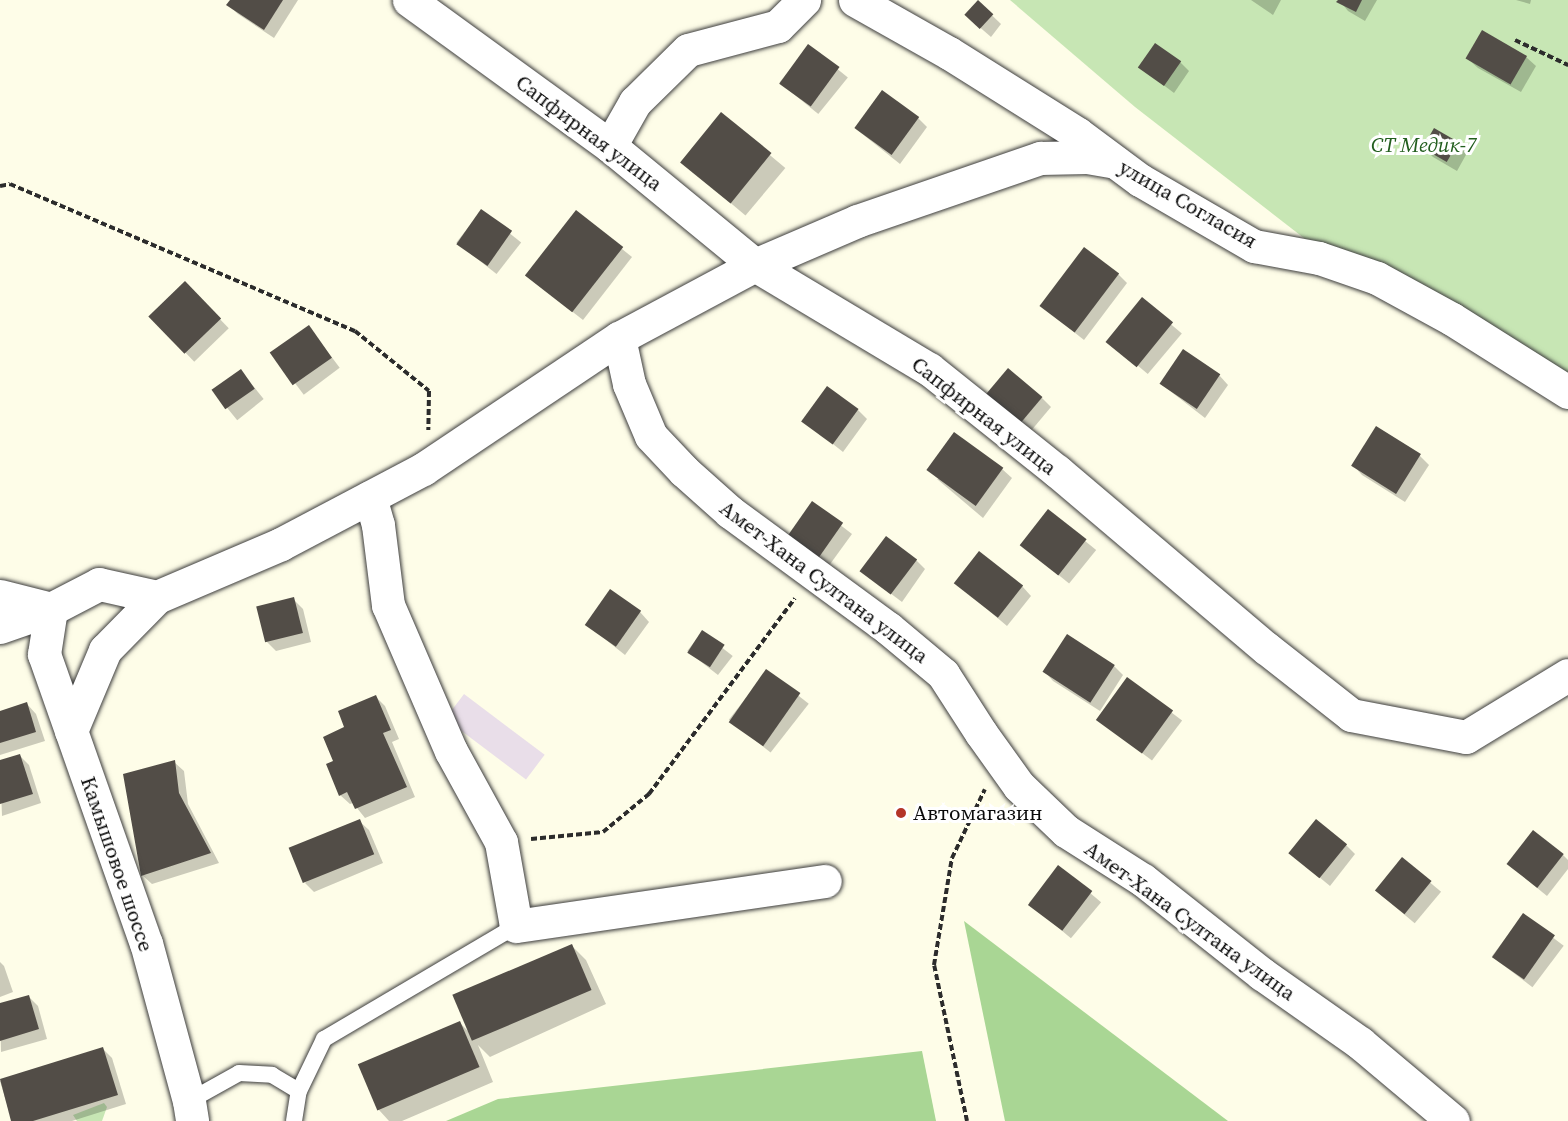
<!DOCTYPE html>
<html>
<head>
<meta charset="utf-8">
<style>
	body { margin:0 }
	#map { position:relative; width:1568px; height:1121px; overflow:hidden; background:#fefde8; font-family:"Source Serif 4",serif }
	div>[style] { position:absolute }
	.industrial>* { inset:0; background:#e9dee9; transform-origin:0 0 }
	.green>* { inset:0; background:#c7e6b4 }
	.forest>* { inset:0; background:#a9d694 }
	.shadow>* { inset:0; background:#0003; transform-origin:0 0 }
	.building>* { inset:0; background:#524d47; transform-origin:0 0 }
	.path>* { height:4px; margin-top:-2px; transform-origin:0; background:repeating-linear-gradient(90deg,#2c2c2c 0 6px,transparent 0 9px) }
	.roads { filter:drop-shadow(0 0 2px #3d3d3d) drop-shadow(0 0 2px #3d3d3d) }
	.service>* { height:16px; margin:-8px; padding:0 8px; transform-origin:8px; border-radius:8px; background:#fff }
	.minor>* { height:33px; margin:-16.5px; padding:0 16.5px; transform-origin:16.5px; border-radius:16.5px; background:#fff }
	.dots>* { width:16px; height:16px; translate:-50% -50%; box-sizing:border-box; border:3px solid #fff; border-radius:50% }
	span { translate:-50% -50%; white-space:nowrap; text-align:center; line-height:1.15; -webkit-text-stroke:6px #fff; paint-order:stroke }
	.street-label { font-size:21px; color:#0a0a0a }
	.park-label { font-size:21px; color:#225e1e; font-style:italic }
	.poi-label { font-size:21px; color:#0a0a0a }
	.left { translate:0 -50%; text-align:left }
</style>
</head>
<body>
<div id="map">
	<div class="industrial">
		<div style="left:464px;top:694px;width:101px;height:31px;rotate:37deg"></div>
	</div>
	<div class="green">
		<div style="clip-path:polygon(1010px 0,1568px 0,1568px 410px,1309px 242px,1135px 107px)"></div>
		<div style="clip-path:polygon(104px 1103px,107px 1107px,102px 1121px,77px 1121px,73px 1115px)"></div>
	</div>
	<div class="forest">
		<div style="clip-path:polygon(964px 921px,1228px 1121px,1005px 1121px)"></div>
		<div style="clip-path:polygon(922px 1051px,936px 1121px,446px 1121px,498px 1099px)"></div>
	</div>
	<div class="shadow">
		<div style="clip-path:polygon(231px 0,298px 0,274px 38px,238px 14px,228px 5px)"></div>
		<div style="clip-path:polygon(1251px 0,1281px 0,1273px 15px)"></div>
		<div style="clip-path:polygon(1339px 0,1377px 0,1365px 21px,1348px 11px)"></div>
		<div style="clip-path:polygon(1516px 0,1531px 0,1530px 4px)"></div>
		<div style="clip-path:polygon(978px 2px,1001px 24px,991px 37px,976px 24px)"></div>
		<div style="left:809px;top:46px;width:50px;height:47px;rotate:39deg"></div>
		<div style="clip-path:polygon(1526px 57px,1536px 66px,1521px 92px,1478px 68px,1468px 59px)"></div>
		<div style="clip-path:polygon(1180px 62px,1189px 71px,1174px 93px,1141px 68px)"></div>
		<div style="left:721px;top:114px;width:84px;height:62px;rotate:40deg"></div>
		<div style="clip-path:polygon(918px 118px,927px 127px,900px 164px,856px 129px)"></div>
		<div style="clip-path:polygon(1434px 130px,1457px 144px,1467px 153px,1457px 171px,1433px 157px,1424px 148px)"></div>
		<div style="left:481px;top:211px;width:51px;height:40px;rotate:38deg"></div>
		<div style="clip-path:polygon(576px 212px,632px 257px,583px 320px,537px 284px)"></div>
		<div style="clip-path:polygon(1118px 274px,1127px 283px,1084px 340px,1041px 306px)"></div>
		<div style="left:185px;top:283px;width:63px;height:48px;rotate:46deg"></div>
		<div style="left:1142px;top:300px;width:52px;height:53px;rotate:40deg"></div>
		<div style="left:309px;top:327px;width:51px;height:45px;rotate:53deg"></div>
		<div style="left:241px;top:371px;width:36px;height:34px;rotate:51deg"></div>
		<div style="clip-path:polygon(1219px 375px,1228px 385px,1205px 418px,1161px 384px)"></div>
		<div style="clip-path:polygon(1042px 398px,1051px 407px,1030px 432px,997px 405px)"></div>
		<div style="clip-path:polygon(858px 410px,867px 419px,843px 452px,804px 421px)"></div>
		<div style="clip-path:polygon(1420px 456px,1429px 465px,1405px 502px,1362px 475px,1353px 465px)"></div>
		<div style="clip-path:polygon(1002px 469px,1012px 478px,983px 518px,937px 479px)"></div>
		<div style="clip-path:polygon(812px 503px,852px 534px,828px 567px,798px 545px)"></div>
		<div style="left:1048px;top:511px;width:62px;height:43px;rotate:39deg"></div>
		<div style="clip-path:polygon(916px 560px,925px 569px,902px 602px,862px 572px)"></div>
		<div style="clip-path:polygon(956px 583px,1022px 586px,1031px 596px,1007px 626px)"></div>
		<div style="clip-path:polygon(293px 599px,303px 609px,311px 642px,276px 651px,266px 641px)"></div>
		<div style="clip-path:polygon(640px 612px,649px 622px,625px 655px,586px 624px)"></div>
		<div style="left:702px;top:632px;width:39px;height:24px;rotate:38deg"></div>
		<div style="clip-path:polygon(1114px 666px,1123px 675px,1100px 711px,1053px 681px,1044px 671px)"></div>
		<div style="left:767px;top:671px;width:53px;height:62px;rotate:38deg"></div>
		<div style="left:1127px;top:679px;width:69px;height:50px;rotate:37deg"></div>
		<div style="clip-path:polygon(375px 696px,385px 706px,399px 739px,392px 742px,415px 797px,365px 818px,353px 803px,350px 804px,340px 795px,335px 762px,346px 728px)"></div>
		<div style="clip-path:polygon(27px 704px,36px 714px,45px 741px,0 755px,0 712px)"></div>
		<div style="clip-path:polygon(20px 756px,29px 765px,41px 803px,2px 816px,0 762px)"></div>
		<div style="clip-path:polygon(174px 762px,184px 771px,188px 804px,219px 863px,152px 884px,142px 875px)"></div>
		<div style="clip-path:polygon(359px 821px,369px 830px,383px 863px,314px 892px,305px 883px)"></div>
		<div style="clip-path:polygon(1346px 845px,1355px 854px,1330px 886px,1291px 854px)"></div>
		<div style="clip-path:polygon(1563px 855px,1568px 860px,1568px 869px,1547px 896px,1508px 864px)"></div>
		<div style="left:1402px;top:859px;width:51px;height:41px;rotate:40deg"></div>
		<div style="left:1059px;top:867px;width:55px;height:47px;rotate:40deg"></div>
		<div style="left:1523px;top:915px;width:51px;height:52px;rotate:37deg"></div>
		<div style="clip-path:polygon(572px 946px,586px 960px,606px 1004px,490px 1057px,478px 1045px,493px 1082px,402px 1121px,389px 1121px,379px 1110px,360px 1066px,460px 1023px,471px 1034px)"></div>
		<div style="clip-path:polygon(0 962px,4px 966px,13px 992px,0 997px)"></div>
		<div style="clip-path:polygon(28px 996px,38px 1006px,47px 1039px,1px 1052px,0 1004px)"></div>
		<div style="clip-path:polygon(102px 1048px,112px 1058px,126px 1104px,72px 1121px,12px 1121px,0 1081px)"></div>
	</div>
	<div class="building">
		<div style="clip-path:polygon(230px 0,283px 0,264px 30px,226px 5px)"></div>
		<div style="left:978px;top:0;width:21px;height:20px;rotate:43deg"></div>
		<div style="clip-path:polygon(1338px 0,1362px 0,1356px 12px,1336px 2px)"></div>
		<div style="left:1482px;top:30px;width:52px;height:33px;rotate:30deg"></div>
		<div style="left:1155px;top:43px;width:32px;height:30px;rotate:35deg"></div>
		<div style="left:808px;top:44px;width:39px;height:49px;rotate:36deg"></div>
		<div style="left:882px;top:90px;width:46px;height:47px;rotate:36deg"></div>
		<div style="left:721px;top:112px;width:65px;height:65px;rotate:39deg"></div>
		<div style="left:1434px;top:128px;width:28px;height:23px;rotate:30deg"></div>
		<div style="left:481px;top:209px;width:38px;height:43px;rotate:35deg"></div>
		<div style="left:576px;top:210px;width:60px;height:83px;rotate:38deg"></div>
		<div style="left:1084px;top:247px;width:44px;height:74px;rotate:37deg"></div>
		<div style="left:185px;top:281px;width:52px;height:51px;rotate:46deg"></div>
		<div style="left:1142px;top:297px;width:40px;height:58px;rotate:39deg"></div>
		<div style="left:309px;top:325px;width:40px;height:48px;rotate:55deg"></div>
		<div style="left:1183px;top:349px;width:45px;height:42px;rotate:34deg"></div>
		<div style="left:1008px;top:368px;width:45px;height:35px;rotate:40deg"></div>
		<div style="left:241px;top:369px;width:24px;height:36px;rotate:55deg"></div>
		<div style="left:827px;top:386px;width:39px;height:44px;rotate:36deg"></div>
		<div style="left:1376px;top:426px;width:53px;height:47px;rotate:32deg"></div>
		<div style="left:954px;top:432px;width:61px;height:47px;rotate:36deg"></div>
		<div style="left:812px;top:501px;width:38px;height:43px;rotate:35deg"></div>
		<div style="left:1048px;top:509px;width:49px;height:46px;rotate:38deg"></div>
		<div style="left:886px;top:536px;width:39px;height:44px;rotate:37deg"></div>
		<div style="left:979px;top:551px;width:56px;height:41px;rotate:38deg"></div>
		<div style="left:610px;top:589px;width:38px;height:44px;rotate:35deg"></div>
		<div style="left:294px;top:597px;width:37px;height:39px;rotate:76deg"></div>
		<div style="left:702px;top:630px;width:27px;height:27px;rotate:33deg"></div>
		<div style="left:1067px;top:634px;width:57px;height:45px;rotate:33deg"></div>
		<div style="left:766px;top:669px;width:42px;height:65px;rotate:35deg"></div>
		<div style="left:1127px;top:677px;width:57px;height:53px;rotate:36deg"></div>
		<div style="clip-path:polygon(376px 695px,391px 730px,383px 733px,407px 787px,355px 809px,347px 792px,339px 796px,326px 764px,333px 761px,323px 737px,344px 727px,338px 711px)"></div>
		<div style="clip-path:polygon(27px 702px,36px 732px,0 743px,0 711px)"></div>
		<div style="clip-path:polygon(20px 754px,33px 794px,0 804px,0 760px)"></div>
		<div style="clip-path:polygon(175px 760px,179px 793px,211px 853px,141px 876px,123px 774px)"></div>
		<div style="left:360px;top:819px;width:38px;height:77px;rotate:68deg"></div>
		<div style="left:1316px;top:819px;width:40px;height:44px;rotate:39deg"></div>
		<div style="left:1533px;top:830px;width:39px;height:43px;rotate:38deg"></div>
		<div style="left:1402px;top:857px;width:38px;height:43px;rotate:39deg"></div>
		<div style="left:1058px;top:865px;width:43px;height:50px;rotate:37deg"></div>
		<div style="left:1523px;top:913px;width:39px;height:54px;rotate:35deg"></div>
		<div style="left:572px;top:944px;width:50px;height:130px;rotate:67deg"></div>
		<div style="clip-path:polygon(29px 995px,39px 1029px,0 1041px,0 1003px)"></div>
		<div style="left:460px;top:1021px;width:50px;height:111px;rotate:67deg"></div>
		<div style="clip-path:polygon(103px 1047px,118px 1095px,33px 1121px,11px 1121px,0 1079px)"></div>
	</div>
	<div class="path">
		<div style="left:1515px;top:40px;width:59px;rotate:25.3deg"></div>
		<div style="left:0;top:186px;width:10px;rotate:-11deg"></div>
		<div style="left:10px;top:184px;width:375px;rotate:23.1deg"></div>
		<div style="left:355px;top:331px;width:95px;rotate:39deg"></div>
		<div style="left:429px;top:391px;width:39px;rotate:91deg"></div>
		<div style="left:531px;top:839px;width:72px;rotate:-5.6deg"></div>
		<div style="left:603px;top:832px;width:60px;rotate:-39.6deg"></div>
		<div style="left:649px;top:794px;width:244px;rotate:-53.3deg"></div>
		<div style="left:967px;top:1121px;width:159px;rotate:-101.9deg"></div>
		<div style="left:934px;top:965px;width:109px;rotate:-80.5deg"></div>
		<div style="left:952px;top:858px;width:76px;rotate:-64.4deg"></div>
	</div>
	<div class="roads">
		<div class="service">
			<div style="left:189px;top:1101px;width:57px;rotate:-29.2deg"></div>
			<div style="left:239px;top:1073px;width:33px;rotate:3deg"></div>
			<div style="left:272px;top:1075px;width:31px;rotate:31deg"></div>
			<div style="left:294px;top:1121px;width:30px;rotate:-81deg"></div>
			<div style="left:299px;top:1091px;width:58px;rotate:-64.3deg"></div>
			<div style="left:324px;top:1039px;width:223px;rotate:-30.5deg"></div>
		</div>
		<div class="minor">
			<div style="left:409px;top:0;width:248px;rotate:36deg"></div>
			<div style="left:610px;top:146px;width:188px;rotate:39.4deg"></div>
			<div style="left:755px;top:265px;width:203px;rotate:30.9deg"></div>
			<div style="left:929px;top:369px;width:164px;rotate:38.6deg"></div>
			<div style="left:1057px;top:471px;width:274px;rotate:40.3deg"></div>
			<div style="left:1266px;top:648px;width:108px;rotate:38.2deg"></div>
			<div style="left:1351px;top:715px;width:117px;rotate:10.8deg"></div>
			<div style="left:1466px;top:737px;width:119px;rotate:-31.3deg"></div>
			<div style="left:855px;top:0;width:108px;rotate:29.4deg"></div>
			<div style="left:949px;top:53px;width:152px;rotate:32.1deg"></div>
			<div style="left:1078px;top:134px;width:77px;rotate:36.6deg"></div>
			<div style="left:1140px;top:180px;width:132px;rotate:30.1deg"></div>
			<div style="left:1254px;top:246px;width:66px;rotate:10.5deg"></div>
			<div style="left:1319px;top:258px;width:61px;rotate:19deg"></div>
			<div style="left:1377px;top:278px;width:85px;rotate:28.7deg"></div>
			<div style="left:1452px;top:319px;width:137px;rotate:32.2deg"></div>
			<div style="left:610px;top:146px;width:51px;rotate:-60.4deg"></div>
			<div style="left:635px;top:102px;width:74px;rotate:-44.5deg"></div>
			<div style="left:688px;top:50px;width:93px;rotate:-14.9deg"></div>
			<div style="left:778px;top:26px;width:37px;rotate:-45deg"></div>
			<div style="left:619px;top:338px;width:47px;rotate:77.7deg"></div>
			<div style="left:629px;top:384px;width:56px;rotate:67.1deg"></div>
			<div style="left:651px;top:436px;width:48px;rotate:46.7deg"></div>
			<div style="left:684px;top:471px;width:62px;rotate:41.7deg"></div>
			<div style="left:730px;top:512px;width:196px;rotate:36.3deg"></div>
			<div style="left:888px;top:628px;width:72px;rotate:39.9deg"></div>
			<div style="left:943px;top:674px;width:70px;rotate:57.2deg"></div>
			<div style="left:981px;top:733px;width:65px;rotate:54.4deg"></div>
			<div style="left:1019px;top:786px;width:65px;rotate:43.8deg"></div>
			<div style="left:1066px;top:831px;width:91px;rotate:32.5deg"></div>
			<div style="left:1143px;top:880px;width:152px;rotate:38.3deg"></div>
			<div style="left:1262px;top:974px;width:120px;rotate:35.1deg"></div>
			<div style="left:1360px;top:1043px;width:121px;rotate:40deg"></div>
			<div style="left:370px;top:497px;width:29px;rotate:74deg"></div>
			<div style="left:378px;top:525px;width:81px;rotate:82.9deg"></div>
			<div style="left:388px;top:605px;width:159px;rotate:66.7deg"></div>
			<div style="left:451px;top:751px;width:104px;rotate:61.2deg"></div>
			<div style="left:501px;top:842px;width:85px;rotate:79.9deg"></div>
			<div style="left:516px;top:926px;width:312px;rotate:-8.3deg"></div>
			<div style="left:0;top:596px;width:53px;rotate:14.3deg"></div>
			<div style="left:51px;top:609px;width:46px;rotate:98.8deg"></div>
			<div style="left:44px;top:654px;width:306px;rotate:70.6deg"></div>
			<div style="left:146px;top:943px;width:164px;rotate:74.8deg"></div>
			<div style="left:189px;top:1101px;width:20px;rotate:81deg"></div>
			<div style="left:0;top:627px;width:54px;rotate:-19.4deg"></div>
			<div style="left:51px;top:609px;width:54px;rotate:-27.5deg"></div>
			<div style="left:99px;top:584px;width:59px;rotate:12.6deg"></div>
			<div style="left:157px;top:597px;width:135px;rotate:-23.1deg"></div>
			<div style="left:281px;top:544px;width:161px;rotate:-27.8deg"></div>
			<div style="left:423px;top:469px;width:236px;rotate:-33.8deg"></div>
			<div style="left:619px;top:338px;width:154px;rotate:-28.2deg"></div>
			<div style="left:755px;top:265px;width:111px;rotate:-23.3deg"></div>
			<div style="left:857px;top:221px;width:194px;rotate:-19deg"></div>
			<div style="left:1040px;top:158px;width:47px;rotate:-1.2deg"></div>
			<div style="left:1087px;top:157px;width:28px;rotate:10deg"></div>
			<div style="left:71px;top:731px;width:88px;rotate:-67.2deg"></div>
			<div style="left:105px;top:650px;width:74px;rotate:-45.5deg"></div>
		</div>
	</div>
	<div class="dots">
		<div style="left:901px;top:813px;background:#b43528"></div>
	</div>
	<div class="street-label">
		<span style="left:589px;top:133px;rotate:37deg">Сапфирная улица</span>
		<span style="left:1188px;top:204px;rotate:30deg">улица Согласия</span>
		<span style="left:984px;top:416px;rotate:38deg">Сапфирная улица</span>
		<span style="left:824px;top:582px;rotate:37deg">Амет-Хана Султана улица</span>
		<span style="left:117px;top:864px;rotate:71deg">Камышовое шоссе</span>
		<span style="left:1190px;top:921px;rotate:36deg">Амет-Хана Султана улица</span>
	</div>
	<div class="park-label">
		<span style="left:1424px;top:145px">СТ Медик-7</span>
	</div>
	<div class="poi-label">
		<span class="left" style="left:913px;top:813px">Автомагазин</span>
	</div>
</div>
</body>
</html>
